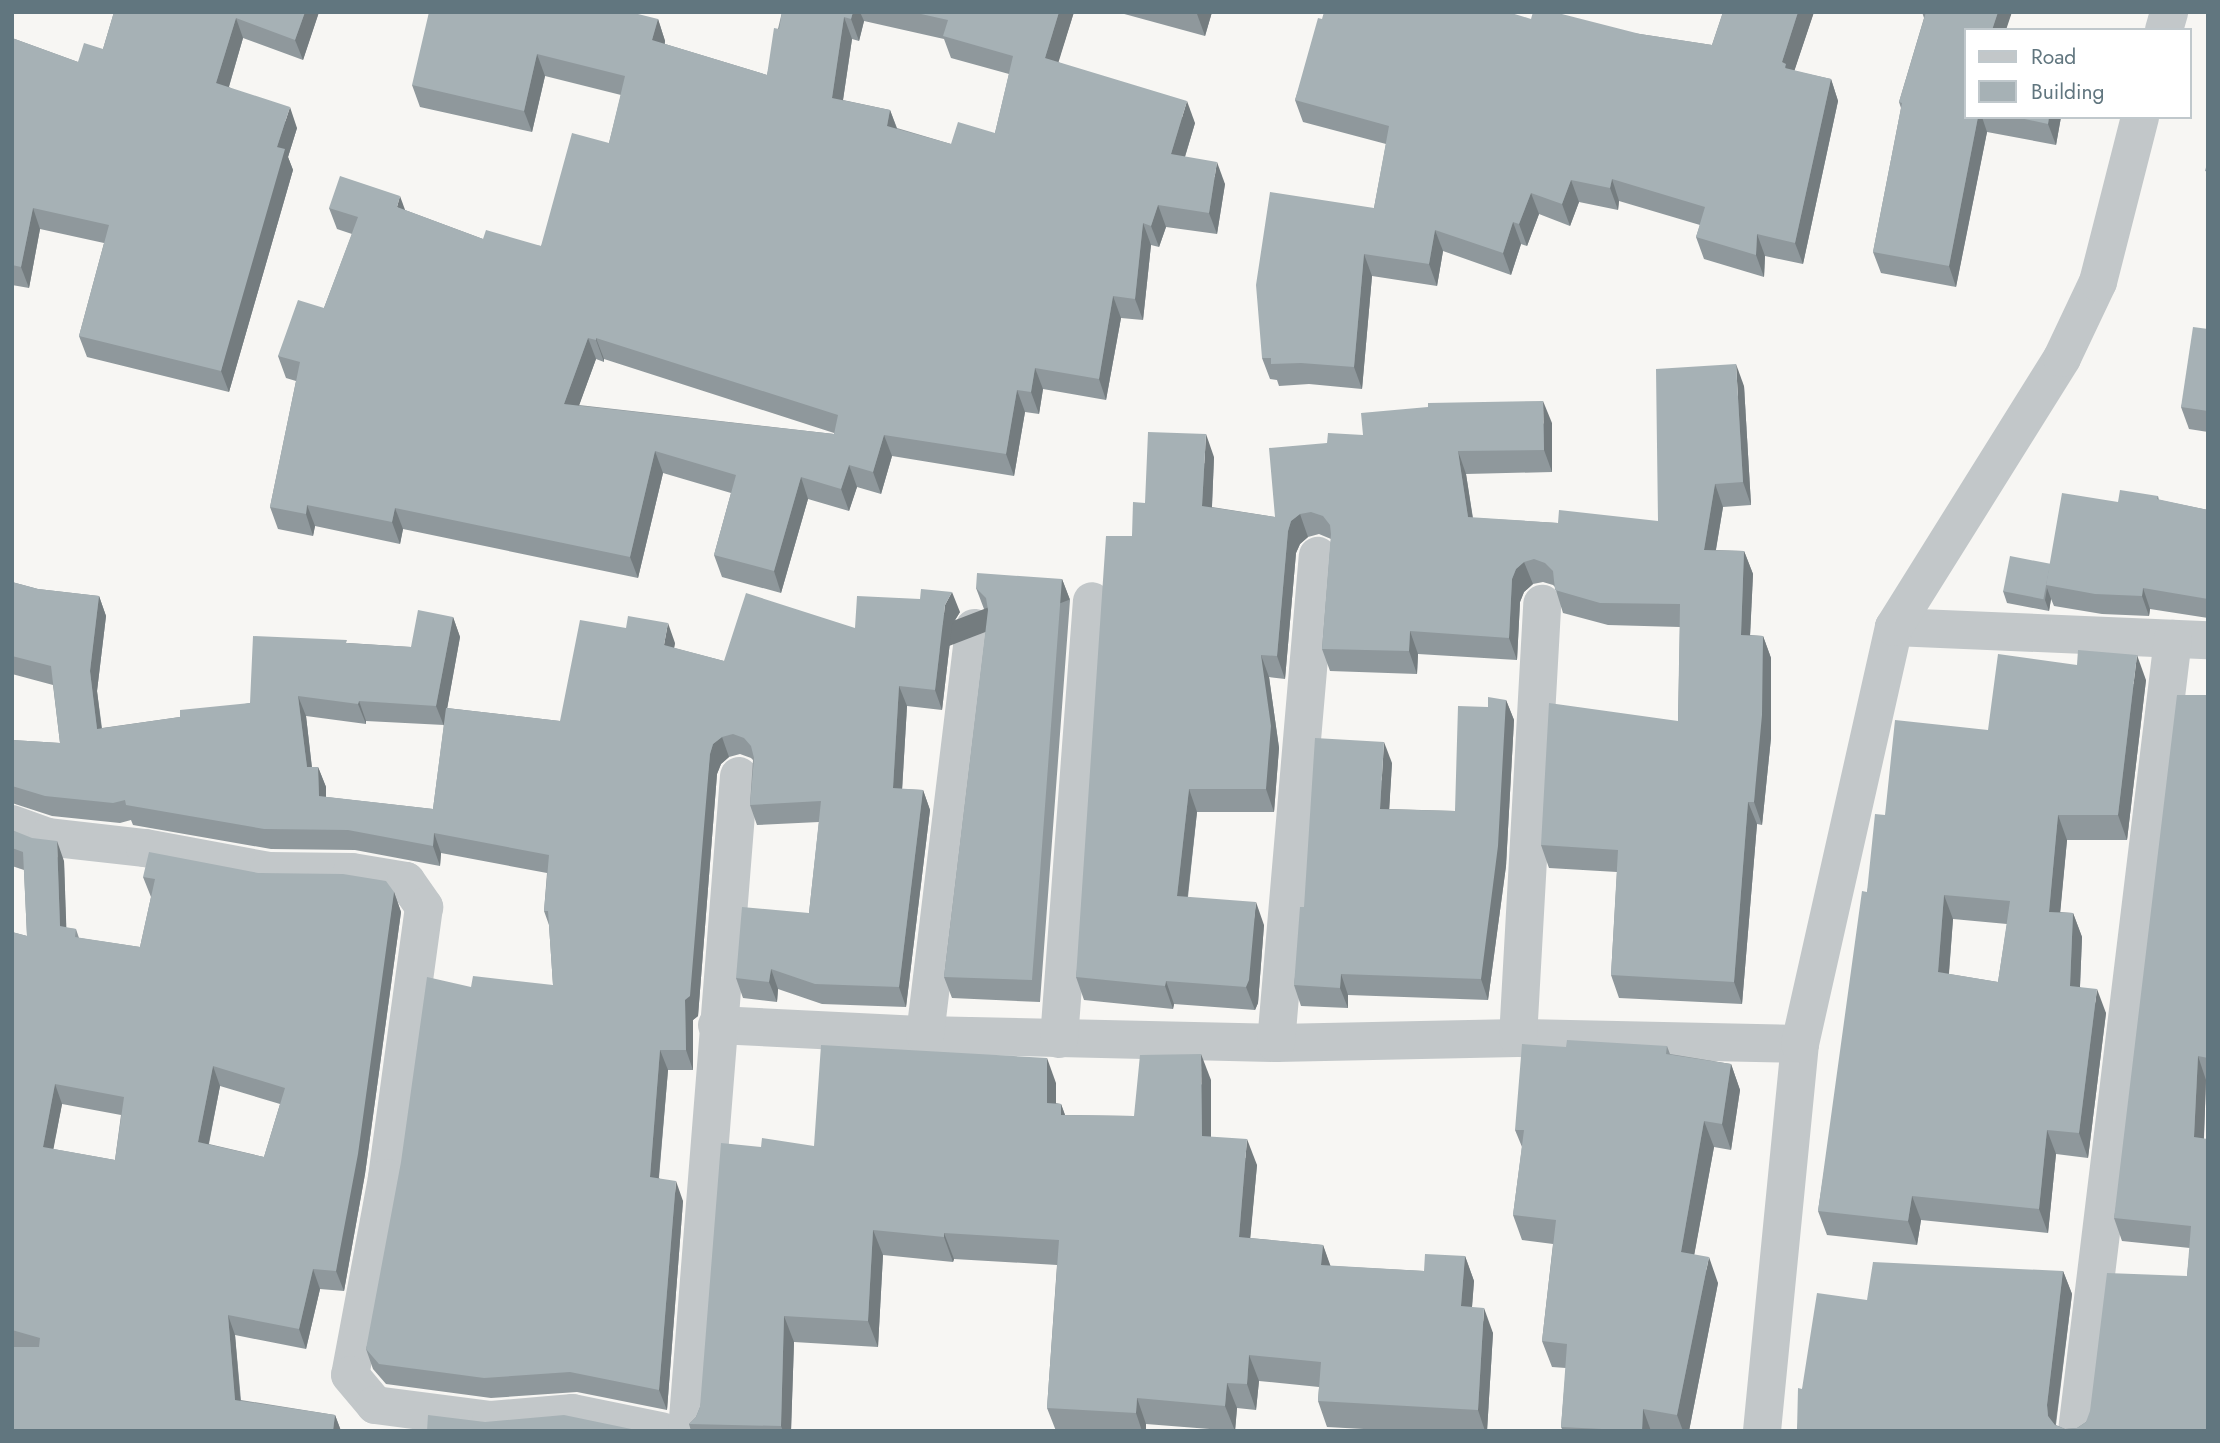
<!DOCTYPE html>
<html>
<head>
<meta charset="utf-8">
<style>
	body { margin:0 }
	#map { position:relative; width:2220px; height:1443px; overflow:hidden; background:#f7f6f3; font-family:Jost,sans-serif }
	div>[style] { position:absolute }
	.minor>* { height:38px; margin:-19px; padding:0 19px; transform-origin:19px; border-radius:19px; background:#c2c7c9 }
	.wall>* { inset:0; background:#8f989c }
	.shaded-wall>* { inset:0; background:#747c7f; transform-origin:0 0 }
	.building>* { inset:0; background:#a6b1b5; transform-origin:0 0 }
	span { translate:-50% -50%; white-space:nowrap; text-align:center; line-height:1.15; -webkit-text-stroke:7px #fff; paint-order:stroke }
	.frame { position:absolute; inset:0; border:14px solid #61767f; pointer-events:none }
	.legend { position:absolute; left:1964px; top:28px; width:228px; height:91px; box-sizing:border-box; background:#fff; border:2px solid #c0c8cc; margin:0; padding:9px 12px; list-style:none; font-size:21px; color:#61767f }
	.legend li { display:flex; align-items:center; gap:14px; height:35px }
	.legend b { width:35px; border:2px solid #c0c8cc }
</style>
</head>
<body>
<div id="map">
	<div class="minor">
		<div style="left:2164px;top:30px;width:19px;rotate:-74deg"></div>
		<div style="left:1894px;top:627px;width:314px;rotate:2.4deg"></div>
		<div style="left:12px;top:824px;width:37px;rotate:20deg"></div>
		<div style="left:47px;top:837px;width:99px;rotate:6.4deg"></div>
		<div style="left:145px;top:848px;width:126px;rotate:10.5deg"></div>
		<div style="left:269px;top:871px;width:83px;rotate:0.7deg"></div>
		<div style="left:352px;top:872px;width:55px;rotate:9.5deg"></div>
		<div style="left:406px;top:881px;width:32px;rotate:55deg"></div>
		<div style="left:424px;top:907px;width:274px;rotate:97.8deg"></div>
		<div style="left:387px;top:1178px;width:200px;rotate:100.6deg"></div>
		<div style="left:350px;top:1375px;width:39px;rotate:50deg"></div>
		<div style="left:375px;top:1405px;width:117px;rotate:7.4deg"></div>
		<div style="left:491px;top:1420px;width:82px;rotate:-4.9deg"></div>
		<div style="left:573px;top:1413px;width:90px;rotate:11.6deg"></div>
		<div style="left:717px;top:1025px;width:208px;rotate:2.8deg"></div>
		<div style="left:925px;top:1035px;width:351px;rotate:1.3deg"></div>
		<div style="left:1276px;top:1043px;width:242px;rotate:-1.2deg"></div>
		<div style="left:1518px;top:1038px;width:282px;rotate:1.2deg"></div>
		<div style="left:925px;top:1035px;width:410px;rotate:-83.1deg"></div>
		<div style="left:1518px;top:1038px;width:435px;rotate:-86.8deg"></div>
		<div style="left:1059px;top:1039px;width:439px;rotate:-85.7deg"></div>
		<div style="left:1276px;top:1043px;width:489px;rotate:-85.1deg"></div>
		<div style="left:687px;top:1431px;width:657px;rotate:-85.46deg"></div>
		<div style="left:1762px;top:1431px;width:389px;rotate:-84.4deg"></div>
		<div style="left:1800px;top:1044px;width:427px;rotate:-77.3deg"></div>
		<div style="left:1894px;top:627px;width:317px;rotate:-58deg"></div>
		<div style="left:2062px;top:358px;width:84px;rotate:-64.7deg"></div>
		<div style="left:2098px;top:282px;width:170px;rotate:-75.7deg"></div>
		<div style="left:2077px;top:1431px;width:798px;rotate:-83.09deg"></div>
	</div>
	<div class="wall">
		<div style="clip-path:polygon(114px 12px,319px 12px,303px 60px,243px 38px,229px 87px,297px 128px,288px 157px,293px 170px,229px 392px,87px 357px,79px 336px,104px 243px,40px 229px,29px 288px,12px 285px,12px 38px,78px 62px,103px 49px)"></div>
		<div style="clip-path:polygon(evenodd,782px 12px,1074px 12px,1058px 62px,1195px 123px,1185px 157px,1225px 184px,1217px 234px,1166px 227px,1159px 247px,1151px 245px,1143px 320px,1121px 318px,1106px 400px,1043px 389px,1039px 414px,1025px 412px,1014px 476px,892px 456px,881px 494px,857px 487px,849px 511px,808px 499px,781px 593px,722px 577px,714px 555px,731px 493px,663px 473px,638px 578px,403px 529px,400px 544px,315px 526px,313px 536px,278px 529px,270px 507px,296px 381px,286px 378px,278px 356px,324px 308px,352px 234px,337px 229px,329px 208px,405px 210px,483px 239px,541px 246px,609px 143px,621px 95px,545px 76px,532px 132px,420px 107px,412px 85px,658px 19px,665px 41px,665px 44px,767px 75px,782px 12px,864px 21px,944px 39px,951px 58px,1009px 74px,995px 133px,951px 144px,897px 128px,890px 110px,843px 100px,852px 39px,859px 41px,864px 21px,782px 12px,596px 359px,604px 362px,604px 359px,834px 433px,834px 434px,579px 405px,596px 359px)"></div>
		<div style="clip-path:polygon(1117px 12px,1212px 12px,1205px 36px)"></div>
		<div style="clip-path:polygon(1723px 12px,1814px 12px,1794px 71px,1831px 79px,1838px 101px,1803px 264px,1765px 256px,1764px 277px,1704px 259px,1696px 237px,1700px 225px,1619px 201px,1618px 210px,1579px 202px,1570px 226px,1539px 214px,1527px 246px,1521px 244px,1511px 275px,1443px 251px,1437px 286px,1372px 276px,1362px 389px,1309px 384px,1279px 386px,1277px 380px,1270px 379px,1262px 358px,1374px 208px,1386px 144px,1303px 122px,1295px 100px,1322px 19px,1531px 19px,1640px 34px,1712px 45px)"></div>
		<div style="clip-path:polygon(1922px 12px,2012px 12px,1966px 117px,2061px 117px,2056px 145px,1987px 132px,1956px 287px,1881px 273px,1873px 252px,1901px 108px,1899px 102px,1924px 18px)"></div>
		<div style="clip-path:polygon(2208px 329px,2208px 432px,2189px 429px,2181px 407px)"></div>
		<div style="clip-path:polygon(1744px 386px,1751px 505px,1723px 507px,1716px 550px,1744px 551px,1753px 574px,1750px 635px,1763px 636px,1771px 658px,1771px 738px,1762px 825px,1757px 824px,1742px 1004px,1619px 998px,1611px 975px,1617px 872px,1549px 868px,1541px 845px,1678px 721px,1680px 627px,1608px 625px,1563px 613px,1555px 587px,1553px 585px,1543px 582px,1533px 584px,1524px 592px,1520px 602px,1517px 660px,1418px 654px,1417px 674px,1330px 671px,1322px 649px,1331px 539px,1319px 534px,1308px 537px,1300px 544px,1296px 553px,1285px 679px,1269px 677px,1279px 748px,1274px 812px,1197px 812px,1188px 897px,1264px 925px,1258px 1003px,1255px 1010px,1174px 1004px,1173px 1009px,1084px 1000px,1076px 977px,1132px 536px,1145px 503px,1214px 457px,1212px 507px,1275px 517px,1327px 443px,1363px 435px,1552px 423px,1552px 472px,1466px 474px,1473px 518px,1558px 523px,1658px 521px)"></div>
		<div style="clip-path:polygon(2158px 496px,2159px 500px,2208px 510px,2208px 618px,2150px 609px,2149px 616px,2102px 614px,2054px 606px,2051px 599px,2049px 611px,2007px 603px,2003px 591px,2050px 564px,2118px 502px)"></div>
		<div style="clip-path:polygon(1062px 579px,1070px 600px,1040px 1002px,952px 998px,944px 977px,988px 613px,984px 609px,976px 588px)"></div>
		<div style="clip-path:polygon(evenodd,12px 582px,38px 589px,99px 596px,106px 616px,97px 691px,102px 728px,180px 717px,250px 703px,348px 643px,411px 647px,453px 617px,460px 637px,447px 708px,560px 721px,675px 643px,674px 648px,724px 661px,855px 628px,960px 612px,952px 625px,942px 710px,907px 706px,902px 789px,923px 790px,930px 810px,906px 1007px,822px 1004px,778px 989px,777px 1002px,743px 998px,736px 978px,809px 913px,819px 822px,757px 825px,750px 805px,753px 760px,751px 758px,740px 754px,729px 757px,721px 764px,717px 774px,698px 1016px,693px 1020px,693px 1070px,668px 1070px,659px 1178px,683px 1201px,667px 1410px,577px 1392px,491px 1398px,386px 1384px,373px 1369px,366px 1349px,471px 987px,553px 985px,549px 925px,544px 911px,547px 873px,441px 853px,440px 866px,355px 850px,271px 849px,133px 825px,131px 820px,120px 823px,52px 816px,12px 803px,12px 740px,60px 743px,53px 685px,12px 674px,12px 582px,306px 716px,366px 724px,366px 721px,444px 725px,433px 809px,326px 797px,326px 787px,318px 767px,312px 767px,306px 716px)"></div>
		<div style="clip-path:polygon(evenodd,2146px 680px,2127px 840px,2067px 840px,2060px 912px,2073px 913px,2082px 937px,2080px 987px,2106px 1013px,2088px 1158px,2056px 1154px,2048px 1233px,1921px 1220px,1917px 1245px,1827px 1235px,1818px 1211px,1867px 892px,1885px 815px,1988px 730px,2146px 680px,1953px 919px,2007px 924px,1998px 982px,1949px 974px,1953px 919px)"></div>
		<div style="clip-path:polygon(2208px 695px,2208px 1080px,2206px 1080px,2204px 1139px,2208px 1431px,1797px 1431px,1802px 1389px,1867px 1300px,2063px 1271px,2072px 1294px,2056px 1425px,2065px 1429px,2077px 1428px,2086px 1422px,2187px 1276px,2190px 1248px,2122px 1241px,2114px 1218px)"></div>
		<div style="clip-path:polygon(1506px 700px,1514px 720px,1506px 866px,1488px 1000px,1348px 995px,1348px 1008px,1301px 1006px,1294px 985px,1304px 907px,1392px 763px,1389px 809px,1455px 811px,1488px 707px)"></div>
		<div style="clip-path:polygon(evenodd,12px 830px,64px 861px,66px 928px,76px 929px,79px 938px,140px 947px,151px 897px,143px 877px,258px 873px,394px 892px,401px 912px,365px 1174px,344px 1291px,320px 1289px,306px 1349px,235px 1335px,241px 1400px,335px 1415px,341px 1431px,12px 1431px,12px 932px,27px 936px,24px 870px,12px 866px,12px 830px,220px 1086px,280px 1104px,264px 1157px,209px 1144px,220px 1086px,12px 830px,62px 1104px,121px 1115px,115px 1160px,53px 1149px,62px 1104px)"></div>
		<div style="clip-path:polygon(1667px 1046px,1670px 1054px,1731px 1064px,1740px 1090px,1731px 1150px,1714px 1147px,1694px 1255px,1718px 1283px,1689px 1431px,1563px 1431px,1561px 1427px,1566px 1368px,1552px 1367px,1542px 1341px,1553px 1244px,1522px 1240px,1513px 1215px,1522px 1147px,1515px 1130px,1566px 1047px)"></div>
		<div style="clip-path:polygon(1211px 1080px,1211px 1137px,1257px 1165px,1250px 1238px,1323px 1245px,1330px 1266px,1424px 1271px,1465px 1256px,1474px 1281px,1472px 1307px,1493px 1333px,1487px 1431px,1400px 1431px,1327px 1427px,1318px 1401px,1319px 1387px,1259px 1381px,1256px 1410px,1237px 1408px,1235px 1431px,1146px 1424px,1146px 1431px,1056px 1431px,1047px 1408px,1057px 1265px,954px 1259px,953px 1262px,883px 1255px,878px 1347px,794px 1342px,791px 1431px,691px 1431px,689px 1424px,696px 1417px,700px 1407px,761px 1147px,814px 1146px,1056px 1083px,1056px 1103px,1061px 1104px,1065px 1115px,1134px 1116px)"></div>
	</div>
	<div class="shaded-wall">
		<div style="clip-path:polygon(305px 12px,319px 12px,303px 60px,295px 40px)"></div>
		<div style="clip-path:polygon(853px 12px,860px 12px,864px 21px,859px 41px,851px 19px)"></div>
		<div style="clip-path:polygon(1059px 12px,1074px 12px,1053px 80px,1045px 58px)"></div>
		<div style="clip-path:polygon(1198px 12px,1212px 12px,1205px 36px,1197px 14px)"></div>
		<div style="clip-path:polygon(1798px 12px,1814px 12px,1792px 78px,1782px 62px)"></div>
		<div style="clip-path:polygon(1998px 12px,2012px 12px,2006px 30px,1992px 30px)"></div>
		<div style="clip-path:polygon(844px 17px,852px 39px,840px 120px,832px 98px)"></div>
		<div style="clip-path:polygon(236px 18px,243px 38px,224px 103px,216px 83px)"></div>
		<div style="clip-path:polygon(658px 19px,665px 41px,660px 62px,652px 40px)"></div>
		<div style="clip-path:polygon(537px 54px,545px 76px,532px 132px,524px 111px)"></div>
		<div style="clip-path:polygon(1831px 79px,1838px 101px,1803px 264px,1795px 243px)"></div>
		<div style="clip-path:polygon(1187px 101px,1195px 123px,1179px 176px,1171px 154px)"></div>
		<div style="clip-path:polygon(290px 107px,297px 128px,288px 157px,293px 170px,229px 392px,221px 371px,277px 147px)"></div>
		<div style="clip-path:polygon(890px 110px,898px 132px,887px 126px)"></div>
		<div style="clip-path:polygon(1978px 117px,1982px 117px,1987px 132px,1956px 287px,1949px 266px)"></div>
		<div style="clip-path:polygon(2049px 117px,2061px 117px,2056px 145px,2048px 124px)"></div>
		<div style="clip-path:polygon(1217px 162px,1225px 184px,1217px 234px,1209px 213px)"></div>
		<div style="clip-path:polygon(1612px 179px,1619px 201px,1618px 210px,1610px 188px)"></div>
		<div style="clip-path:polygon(1571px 180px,1579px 202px,1570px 226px,1562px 204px)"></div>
		<div style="clip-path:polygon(1531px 193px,1539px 214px,1527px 246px,1519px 224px)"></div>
		<div style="clip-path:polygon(400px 196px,408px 218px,397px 207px)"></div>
		<div style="clip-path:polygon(1158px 205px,1166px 227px,1159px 247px,1151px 226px)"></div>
		<div style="clip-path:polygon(33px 208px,40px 229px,29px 288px,21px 267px)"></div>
		<div style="clip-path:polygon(1513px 222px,1521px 244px,1511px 275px,1503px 253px)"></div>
		<div style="clip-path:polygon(1143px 223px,1151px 245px,1143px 320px,1135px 299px)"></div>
		<div style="clip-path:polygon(1435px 230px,1443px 251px,1437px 286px,1429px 264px)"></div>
		<div style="clip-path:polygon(1757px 234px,1765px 256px,1764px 277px,1756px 255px)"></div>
		<div style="clip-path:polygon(1364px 254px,1372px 276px,1362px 389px,1354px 367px)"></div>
		<div style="clip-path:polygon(1113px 296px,1121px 318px,1106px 400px,1099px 379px)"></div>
		<div style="clip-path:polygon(588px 338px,596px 359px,572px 425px,564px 404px)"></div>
		<div style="clip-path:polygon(596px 338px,604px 359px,604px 362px,596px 340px)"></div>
		<div style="clip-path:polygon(1736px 364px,1744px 386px,1751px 505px,1743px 482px)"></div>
		<div style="clip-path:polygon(1035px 368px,1043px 389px,1039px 414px,1031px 392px)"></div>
		<div style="clip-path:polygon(1017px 390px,1025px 412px,1014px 476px,1006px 454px)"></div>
		<div style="clip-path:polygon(1543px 401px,1552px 423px,1552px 472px,1544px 450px)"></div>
		<div style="clip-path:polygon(1206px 434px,1214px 457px,1211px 528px,1202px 506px)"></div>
		<div style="clip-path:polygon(884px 435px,892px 456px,881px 494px,873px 472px)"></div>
		<div style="clip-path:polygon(655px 451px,663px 473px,638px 578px,630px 557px)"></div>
		<div style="clip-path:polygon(1458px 451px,1466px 474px,1476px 540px,1468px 517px)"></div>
		<div style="clip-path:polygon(849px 465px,857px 487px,849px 511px,841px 489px)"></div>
		<div style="clip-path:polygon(801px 477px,808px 499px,781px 593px,774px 571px)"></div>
		<div style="clip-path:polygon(1715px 484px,1723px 507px,1712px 572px,1704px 550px)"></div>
		<div style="clip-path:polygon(307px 505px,315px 526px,313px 536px,306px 514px)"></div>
		<div style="clip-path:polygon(395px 508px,403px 529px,400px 544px,392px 522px)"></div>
		<div style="clip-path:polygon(1300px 514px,1308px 537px,1300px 544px,1296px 553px,1285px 679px,1277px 656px,1288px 531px,1291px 521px)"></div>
		<div style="clip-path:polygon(1744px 551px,1753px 574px,1749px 658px,1741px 635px)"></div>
		<div style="clip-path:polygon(1524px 562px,1533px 584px,1524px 592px,1520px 602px,1517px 660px,1509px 638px,1512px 579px,1516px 569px)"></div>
		<div style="left:1062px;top:579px;width:22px;height:402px;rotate:69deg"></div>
		<div style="clip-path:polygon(2047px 588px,2051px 599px,2049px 611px,2045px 600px)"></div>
		<div style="clip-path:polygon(2143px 588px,2150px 609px,2149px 616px,2142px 596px)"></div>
		<div style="clip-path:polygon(952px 592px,960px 612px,952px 625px,942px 710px,935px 690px,945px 605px)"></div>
		<div style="clip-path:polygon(99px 596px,106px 616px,97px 691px,104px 749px,97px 729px,90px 671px)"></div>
		<div style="clip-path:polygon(453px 617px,460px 637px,444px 726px,436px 706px)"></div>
		<div style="clip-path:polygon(668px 623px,675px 643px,671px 665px,664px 645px)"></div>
		<div style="clip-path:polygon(1410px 631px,1418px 654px,1417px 674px,1409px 651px)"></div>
		<div style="clip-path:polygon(1763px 636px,1771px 658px,1771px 738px,1762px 825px,1754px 802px)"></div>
		<div style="clip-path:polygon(1261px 655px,1269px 677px,1279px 748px,1274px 812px,1266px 789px)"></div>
		<div style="clip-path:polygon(2137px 655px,2146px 680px,2127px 840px,2118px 815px)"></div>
		<div style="clip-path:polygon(899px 686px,907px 706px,901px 808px,893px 788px)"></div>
		<div style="clip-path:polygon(298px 696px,306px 716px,314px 787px,307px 767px)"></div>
		<div style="clip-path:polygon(1506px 700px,1514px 720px,1506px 866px,1488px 1000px,1481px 979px)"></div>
		<div style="clip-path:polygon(359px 701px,366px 721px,366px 724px,358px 704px)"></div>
		<div style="clip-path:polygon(722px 737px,729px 757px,721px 764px,717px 774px,698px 1016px,693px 1020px,693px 1070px,686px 1050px,685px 1000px,710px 754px,713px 744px)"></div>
		<div style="clip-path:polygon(1384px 742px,1392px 763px,1388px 830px,1380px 809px)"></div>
		<div style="clip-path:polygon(318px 767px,326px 787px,326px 816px,319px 796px)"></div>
		<div style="clip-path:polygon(1189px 789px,1197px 812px,1185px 919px,1177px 896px)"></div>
		<div style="clip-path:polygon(923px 790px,930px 810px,906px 1007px,899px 987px)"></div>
		<div style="clip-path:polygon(1748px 802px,1757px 824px,1742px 1004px,1734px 982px)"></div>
		<div style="clip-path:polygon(2058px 815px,2067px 840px,2058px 936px,2049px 912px)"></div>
		<div style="clip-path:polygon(434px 833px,441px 853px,440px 866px,433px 846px)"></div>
		<div style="clip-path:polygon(57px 841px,64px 861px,67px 946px,60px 926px)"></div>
		<div style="clip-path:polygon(394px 892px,401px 912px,365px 1174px,344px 1291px,336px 1271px)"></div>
		<div style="clip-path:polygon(1944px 895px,1953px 919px,1947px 996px,1938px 972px)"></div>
		<div style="clip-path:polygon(1256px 902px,1264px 925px,1258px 1003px,1255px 1010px,1246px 987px)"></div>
		<div style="clip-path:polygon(2073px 913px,2082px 937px,2079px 1010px,2070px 986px)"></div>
		<div style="clip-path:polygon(771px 969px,778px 989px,777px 1002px,769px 982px)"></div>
		<div style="clip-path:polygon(1341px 974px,1348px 995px,1348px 1008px,1340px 988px)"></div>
		<div style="clip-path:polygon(1166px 981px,1174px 1004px,1173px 1009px,1165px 986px)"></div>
		<div style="clip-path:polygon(2097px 989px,2106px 1013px,2088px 1158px,2079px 1133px)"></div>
		<div style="clip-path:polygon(660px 1050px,668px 1070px,657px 1197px,650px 1177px)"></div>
		<div style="clip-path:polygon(1201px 1054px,1211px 1080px,1211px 1161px,1202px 1136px)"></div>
		<div style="clip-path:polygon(2198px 1056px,2206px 1080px,2203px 1160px,2194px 1137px)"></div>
		<div style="clip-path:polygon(1047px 1058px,1056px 1083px,1056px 1129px,1047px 1103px)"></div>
		<div style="clip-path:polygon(1731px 1064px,1740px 1090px,1731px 1150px,1722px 1124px)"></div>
		<div style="clip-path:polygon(213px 1066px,220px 1086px,205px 1162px,198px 1142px)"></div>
		<div style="clip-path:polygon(55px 1084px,62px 1104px,50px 1167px,43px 1147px)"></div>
		<div style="clip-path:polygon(1061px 1104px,1070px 1129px,1061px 1115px)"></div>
		<div style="clip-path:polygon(1704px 1121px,1714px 1147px,1690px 1278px,1681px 1252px)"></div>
		<div style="clip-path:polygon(2047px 1130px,2056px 1154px,2048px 1233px,2039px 1209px)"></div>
		<div style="clip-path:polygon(1247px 1139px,1257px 1165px,1248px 1263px,1239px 1237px)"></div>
		<div style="clip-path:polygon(676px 1181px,683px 1201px,667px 1410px,659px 1390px)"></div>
		<div style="clip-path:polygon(1912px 1196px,1921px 1220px,1917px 1245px,1908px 1221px)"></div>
		<div style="clip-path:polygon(873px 1230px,883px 1255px,878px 1347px,868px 1321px)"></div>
		<div style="clip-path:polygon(944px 1233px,954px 1259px,953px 1262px,944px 1237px)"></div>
		<div style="clip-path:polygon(1323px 1245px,1332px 1270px,1321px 1265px)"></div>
		<div style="clip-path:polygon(1465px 1256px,1474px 1281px,1470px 1332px,1461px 1306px)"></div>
		<div style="clip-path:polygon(1709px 1257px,1718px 1283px,1689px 1431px,1683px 1431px,1677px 1415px)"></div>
		<div style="clip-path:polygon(313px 1269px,320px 1289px,306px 1349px,299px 1329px)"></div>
		<div style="clip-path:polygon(2063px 1271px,2072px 1294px,2055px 1428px,2048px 1416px,2047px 1405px)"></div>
		<div style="clip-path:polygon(1484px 1308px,1493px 1333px,1487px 1431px,1485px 1431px,1478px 1410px)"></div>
		<div style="clip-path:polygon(228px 1315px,235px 1335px,242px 1420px,235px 1400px)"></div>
		<div style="clip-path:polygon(784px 1316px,794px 1342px,791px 1431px,783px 1431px,781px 1426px)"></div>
		<div style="clip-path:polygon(1249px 1355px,1259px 1381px,1256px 1410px,1247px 1384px)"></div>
		<div style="clip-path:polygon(1227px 1383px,1237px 1408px,1235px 1431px,1225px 1406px)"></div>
		<div style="clip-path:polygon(1137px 1398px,1146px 1424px,1146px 1431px,1142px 1431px,1136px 1413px)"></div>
		<div style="clip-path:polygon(1643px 1409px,1651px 1431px,1642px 1431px)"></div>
		<div style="clip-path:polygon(335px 1415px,341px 1431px,333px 1431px)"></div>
	</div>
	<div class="building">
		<div style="clip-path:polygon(114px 12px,305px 12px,295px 40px,236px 18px,216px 83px,290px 107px,277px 147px,285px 149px,221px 371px,79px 336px,109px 225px,33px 208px,21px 267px,12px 265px,12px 38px,78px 62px,84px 43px,103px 49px)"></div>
		<div style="clip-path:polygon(evenodd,429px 12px,630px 12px,658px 19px,652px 40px,767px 75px,774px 28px,779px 29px,782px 12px,853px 12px,851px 19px,844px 17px,832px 98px,890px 110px,887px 126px,951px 144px,958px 122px,995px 133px,1013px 56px,943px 36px,948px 20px,912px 12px,1059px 12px,1045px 58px,1187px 101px,1171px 154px,1217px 162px,1209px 213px,1158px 205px,1151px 226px,1143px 223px,1135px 299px,1113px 296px,1099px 379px,1035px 368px,1031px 392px,1017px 390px,1006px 454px,884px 435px,873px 472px,849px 465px,841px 489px,801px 477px,774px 571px,714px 555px,736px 475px,655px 451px,630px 557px,395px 508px,392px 522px,307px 505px,306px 514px,270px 507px,300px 362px,278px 356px,298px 300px,324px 308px,358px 217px,329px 208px,340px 176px,400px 196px,397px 207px,483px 239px,486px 230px,541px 246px,572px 133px,609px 143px,625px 76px,537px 54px,524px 111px,412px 85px,429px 12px,588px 338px,596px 340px,596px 338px,838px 415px,834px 434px,564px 404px,588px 338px)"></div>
		<div style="clip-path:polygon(1324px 12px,1508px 12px,1531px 19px,1533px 12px,1554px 12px,1640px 34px,1712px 45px,1723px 12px,1798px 12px,1782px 62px,1786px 64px,1785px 68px,1831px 79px,1795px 243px,1757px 234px,1756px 255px,1696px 237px,1705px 207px,1612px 179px,1610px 188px,1571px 180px,1562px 204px,1531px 193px,1519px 224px,1513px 222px,1503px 253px,1435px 230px,1429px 264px,1364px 254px,1354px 367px,1301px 363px,1271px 364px,1271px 358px,1262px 358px,1256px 285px,1270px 192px,1374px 208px,1389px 126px,1295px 100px,1318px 18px,1322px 19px)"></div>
		<div style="clip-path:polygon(1926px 12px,1998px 12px,1992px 30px,1966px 30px,1966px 117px,1978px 117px,1949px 266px,1873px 252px,1902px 103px,1899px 102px)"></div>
		<div style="clip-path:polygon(2015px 117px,2049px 117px,2048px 124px)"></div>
		<div style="clip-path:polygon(2208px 160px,2208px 172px,2205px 171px)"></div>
		<div style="clip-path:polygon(2193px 327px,2208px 329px,2208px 411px,2181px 407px)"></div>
		<div style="clip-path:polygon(1736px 364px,1743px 482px,1715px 484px,1704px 550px,1744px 551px,1741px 635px,1763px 636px,1762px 715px,1754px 802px,1748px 802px,1734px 982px,1611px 975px,1618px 850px,1541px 845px,1549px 703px,1678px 721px,1680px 604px,1600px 603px,1555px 590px,1553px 571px,1545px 563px,1534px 559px,1524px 562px,1516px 569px,1512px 579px,1509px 638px,1410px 631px,1409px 651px,1322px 649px,1331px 534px,1330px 525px,1323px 516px,1311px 512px,1300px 514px,1291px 521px,1288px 531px,1277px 656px,1261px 655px,1271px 726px,1266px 789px,1189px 789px,1177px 896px,1256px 902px,1249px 980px,1246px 987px,1166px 981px,1165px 986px,1076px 977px,1106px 536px,1132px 536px,1133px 502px,1145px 503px,1148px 432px,1206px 434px,1202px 506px,1275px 517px,1269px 448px,1327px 443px,1328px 433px,1363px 435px,1361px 413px,1428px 407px,1428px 403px,1543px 401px,1544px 450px,1458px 451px,1468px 517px,1558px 523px,1559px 510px,1658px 521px,1656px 369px)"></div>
		<div style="clip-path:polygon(2120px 490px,2158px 496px,2157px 499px,2208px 510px,2208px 599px,2143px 588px,2142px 596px,2095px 594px,2046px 585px,2062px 493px,2118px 502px)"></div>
		<div style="left:2010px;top:556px;width:41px;height:36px;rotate:11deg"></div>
		<div style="clip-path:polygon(977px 573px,1062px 579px,1032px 980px,944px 977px,988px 610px,986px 598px,976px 588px)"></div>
		<div style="clip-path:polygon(12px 582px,38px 589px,99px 596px,90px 671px,97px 729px,180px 717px,180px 710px,250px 703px,253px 636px,347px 640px,346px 643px,411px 647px,418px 610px,453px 617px,436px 706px,359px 701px,358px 704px,298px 696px,307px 767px,318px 767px,319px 796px,433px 809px,446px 708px,560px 721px,580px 620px,626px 628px,628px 616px,668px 623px,664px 645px,724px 661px,746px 593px,855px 628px,857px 596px,920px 599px,921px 589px,952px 592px,945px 605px,935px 690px,899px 686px,893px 788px,923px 790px,899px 987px,815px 984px,771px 969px,769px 982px,736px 978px,742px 907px,809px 913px,821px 801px,750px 805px,754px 758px,751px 746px,744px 738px,733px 734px,722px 737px,713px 744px,710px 754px,690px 996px,685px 1000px,686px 1050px,660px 1050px,650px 1177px,676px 1181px,659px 1390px,570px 1372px,484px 1378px,379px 1364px,366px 1349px,401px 1162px,427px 977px,471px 987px,473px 976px,553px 985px,548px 911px,544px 911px,549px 855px,434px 833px,433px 846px,348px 830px,264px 829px,126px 805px,125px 800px,113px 803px,45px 796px,12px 786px,12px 740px,60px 743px,51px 666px,12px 656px)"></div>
		<div style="clip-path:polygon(evenodd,2078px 650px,2137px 655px,2118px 815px,2058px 815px,2049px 912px,2073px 913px,2070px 986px,2097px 989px,2079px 1133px,2047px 1130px,2039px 1209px,1912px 1196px,1908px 1221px,1818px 1211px,1862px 891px,1867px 892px,1875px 814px,1885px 815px,1895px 720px,1988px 730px,1998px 654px,2077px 665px,2078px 650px,1944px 895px,2010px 901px,1998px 982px,1938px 972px,1944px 895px)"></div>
		<div style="clip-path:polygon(2177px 695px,2208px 695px,2208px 1058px,2198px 1056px,2194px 1137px,2208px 1139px,2208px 1431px,1797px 1431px,1798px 1388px,1802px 1389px,1817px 1293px,1867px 1300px,1873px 1262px,2063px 1271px,2047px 1405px,2048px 1416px,2055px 1425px,2065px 1429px,2077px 1428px,2086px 1422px,2090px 1411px,2107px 1273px,2187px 1276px,2191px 1226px,2114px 1218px)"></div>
		<div style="clip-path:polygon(1488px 697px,1506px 700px,1498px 846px,1481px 979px,1341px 974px,1340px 988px,1294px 985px,1300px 907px,1304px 907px,1315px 738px,1384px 742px,1380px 809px,1455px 811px,1458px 706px,1488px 707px)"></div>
		<div style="clip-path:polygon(evenodd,12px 830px,32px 838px,57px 841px,60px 926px,76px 929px,75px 937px,140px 947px,155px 879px,143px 877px,149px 852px,258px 873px,343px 874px,386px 881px,394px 892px,358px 1154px,336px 1271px,313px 1269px,299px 1329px,228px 1315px,235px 1400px,335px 1415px,333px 1431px,12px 1431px,12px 1347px,39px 1347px,40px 1338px,12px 1330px,12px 932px,27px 936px,23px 852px,12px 848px,12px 830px,213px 1066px,285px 1088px,264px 1157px,198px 1142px,213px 1066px,12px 830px,55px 1084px,124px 1097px,115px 1160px,43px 1147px,55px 1084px)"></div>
		<div style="clip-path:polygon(1567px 1040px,1667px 1046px,1666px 1054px,1731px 1064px,1722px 1124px,1704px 1121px,1681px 1252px,1709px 1257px,1677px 1415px,1643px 1409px,1642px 1431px,1561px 1427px,1567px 1344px,1542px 1341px,1556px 1220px,1513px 1215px,1524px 1130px,1515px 1130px,1522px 1044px,1566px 1047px)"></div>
		<div style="clip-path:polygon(821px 1045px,1047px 1058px,1047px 1103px,1061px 1104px,1061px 1115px,1134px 1116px,1140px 1055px,1201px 1054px,1202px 1136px,1247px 1139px,1239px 1237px,1323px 1245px,1321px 1265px,1424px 1271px,1425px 1254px,1465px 1256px,1461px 1306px,1484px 1308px,1478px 1410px,1318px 1401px,1321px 1362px,1249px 1355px,1247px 1384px,1227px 1383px,1225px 1406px,1137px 1398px,1136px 1413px,1047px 1408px,1059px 1240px,944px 1233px,944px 1237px,873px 1230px,868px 1321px,784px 1316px,781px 1426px,689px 1424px,696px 1417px,700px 1407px,721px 1143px,761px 1147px,762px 1138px,814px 1146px)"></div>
		<div style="clip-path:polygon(428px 1415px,485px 1422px,564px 1415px,641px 1431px,427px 1431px)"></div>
	</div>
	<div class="frame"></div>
	<ul class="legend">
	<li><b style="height:9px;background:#c2c7c9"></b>Road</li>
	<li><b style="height:19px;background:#a6b1b5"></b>Building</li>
	</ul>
</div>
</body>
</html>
